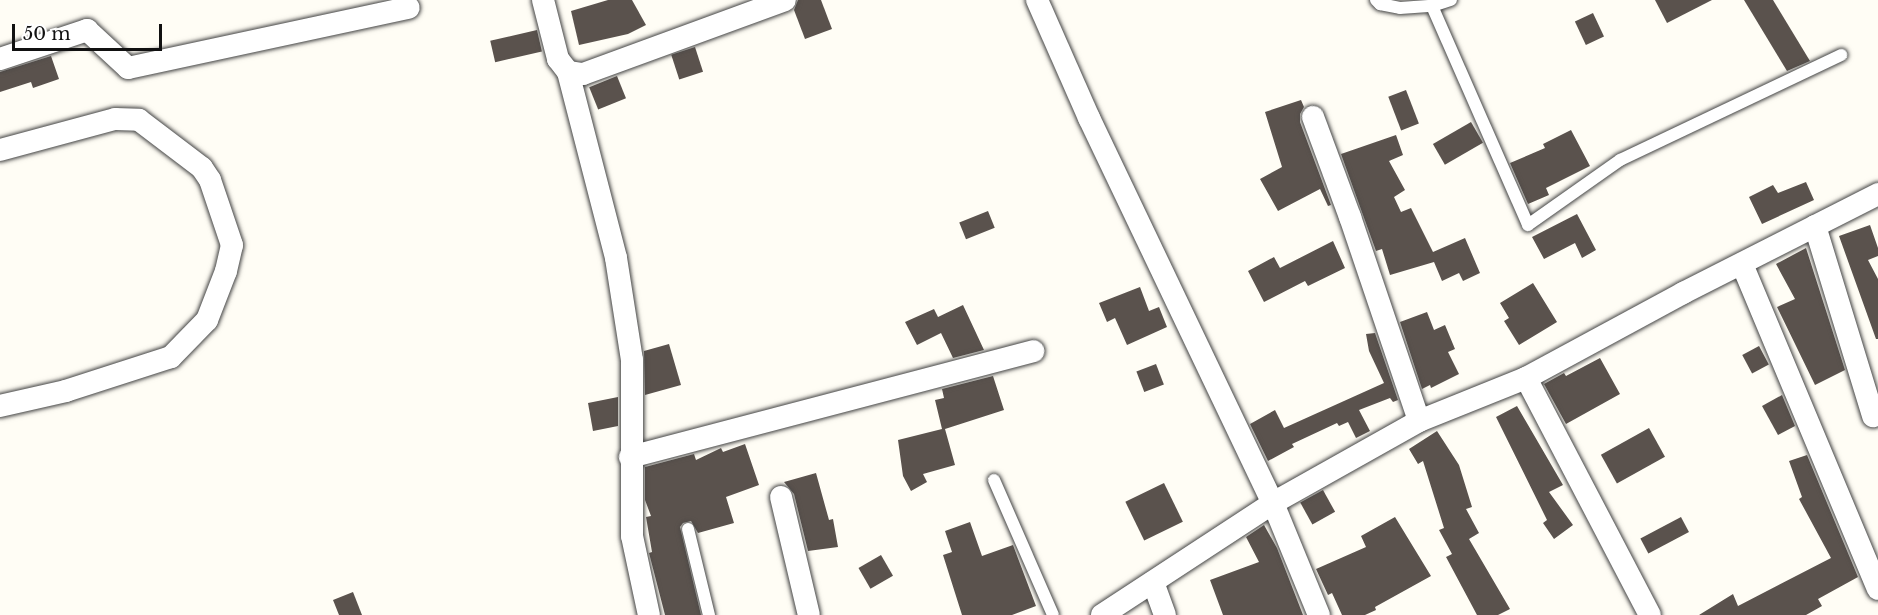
<!DOCTYPE html>
<html>
<head>
<meta charset="utf-8">
<style>
	body { margin:0 }
	#map { position:relative; width:1878px; height:615px; overflow:hidden; background:#fffdf5; font-family:"Libre Baskerville",serif }
	div>[style] { position:absolute }
	.building>* { inset:0; background:#5a524d; transform-origin:0 0 }
	.roads { filter:drop-shadow(0 0 2px #444) drop-shadow(0 0 2px #444) }
	.lane>* { height:12px; margin:-6px; padding:0 6px; transform-origin:6px; border-radius:6px; background:#fff }
	.street>* { height:22px; margin:-11px; padding:0 11px; transform-origin:11px; border-radius:11px; background:#fff }
	span { translate:-50% -50%; white-space:nowrap; text-align:center; line-height:1.15; -webkit-text-stroke:6px #fff; paint-order:stroke }
	.scale { position:absolute; left:12px; top:24px; width:150px; height:27px; box-sizing:border-box; border:3px solid #111; border-top:0; padding-left:8px; font-size:18px; line-height:21px; white-space:nowrap; color:#111; -webkit-text-stroke:4px #fff; paint-order:stroke }
</style>
</head>
<body>
<div id="map">
	<div class="building">
		<div style="clip-path:polygon(608px 0,632px 0,646px 25px,628px 34px,579px 45px,571px 11px)"></div>
		<div style="clip-path:polygon(798px 0,821px 0,832px 29px,805px 39px,794px 10px)"></div>
		<div style="clip-path:polygon(1655px 0,1712px 0,1667px 23px)"></div>
		<div style="clip-path:polygon(1744px 0,1773px 0,1810px 61px,1787px 71px)"></div>
		<div style="left:1593px;top:13px;width:26px;height:20px;rotate:65deg"></div>
		<div style="left:537px;top:30px;width:22px;height:48px;rotate:77deg"></div>
		<div style="left:695px;top:47px;width:26px;height:25px;rotate:72deg"></div>
		<div style="clip-path:polygon(51px 56px,59px 79px,33px 88px,31px 82px,0 92px,0 72px)"></div>
		<div style="left:617px;top:76px;width:24px;height:30px;rotate:68deg"></div>
		<div style="left:1406px;top:90px;width:36px;height:19px;rotate:69deg"></div>
		<div style="clip-path:polygon(1301px 100px,1304px 107px,1300px 114px,1300px 122px,1331px 205px,1328px 206px,1320px 189px,1278px 211px,1260px 179px,1282px 167px,1265px 112px)"></div>
		<div style="left:1471px;top:122px;width:24px;height:44px;rotate:60deg"></div>
		<div style="clip-path:polygon(1571px 130px,1590px 166px,1546px 188px,1549px 195px,1528px 204px,1510px 163px,1545px 148px,1543px 144px)"></div>
		<div style="clip-path:polygon(1396px 135px,1403px 155px,1389px 161px,1405px 190px,1394px 197px,1401px 212px,1411px 208px,1433px 252px,1465px 238px,1480px 273px,1463px 281px,1459px 273px,1442px 281px,1434px 262px,1390px 275px,1382px 249px,1376px 251px,1341px 154px)"></div>
		<div style="clip-path:polygon(1806px 182px,1814px 200px,1762px 224px,1749px 197px,1773px 185px,1778px 193px)"></div>
		<div style="left:988px;top:211px;width:18px;height:31px;rotate:68deg"></div>
		<div style="clip-path:polygon(1577px 214px,1596px 250px,1582px 258px,1575px 243px,1544px 259px,1532px 237px)"></div>
		<div style="clip-path:polygon(1870px 225px,1878px 248px,1878px 256px,1868px 260px,1878px 279px,1878px 339px,1876px 339px,1839px 236px)"></div>
		<div style="clip-path:polygon(1333px 241px,1345px 268px,1308px 286px,1305px 281px,1264px 302px,1248px 271px,1274px 257px,1280px 268px)"></div>
		<div style="clip-path:polygon(1806px 248px,1845px 370px,1815px 385px,1777px 307px,1795px 299px,1776px 264px)"></div>
		<div style="clip-path:polygon(1533px 283px,1557px 322px,1519px 345px,1504px 321px,1509px 318px,1500px 303px)"></div>
		<div style="clip-path:polygon(1140px 287px,1149px 311px,1159px 307px,1167px 327px,1127px 345px,1115px 318px,1107px 322px,1099px 303px)"></div>
		<div style="clip-path:polygon(963px 305px,984px 350px,953px 358px,941px 333px,917px 345px,905px 322px,934px 309px,938px 317px)"></div>
		<div style="clip-path:polygon(1427px 312px,1434px 330px,1445px 325px,1455px 349px,1448px 352px,1459px 374px,1431px 388px,1430px 385px,1422px 389px,1400px 322px)"></div>
		<div style="clip-path:polygon(1375px 333px,1398px 400px,1393px 402px,1390px 398px,1359px 410px,1370px 431px,1356px 438px,1348px 422px,1339px 426px,1337px 423px,1292px 444px,1294px 447px,1268px 461px,1250px 424px,1275px 410px,1284px 428px,1384px 383px,1369px 351px,1366px 334px)"></div>
		<div style="clip-path:polygon(669px 344px,681px 385px,645px 395px,644px 351px)"></div>
		<div style="left:1759px;top:346px;width:21px;height:19px;rotate:62deg"></div>
		<div style="clip-path:polygon(1600px 358px,1620px 394px,1566px 424px,1544px 384px,1564px 373px,1566px 376px)"></div>
		<div style="left:1156px;top:364px;width:22px;height:21px;rotate:69deg"></div>
		<div style="clip-path:polygon(993px 376px,1004px 410px,945px 429px,955px 465px,923px 474px,927px 482px,911px 491px,903px 476px,898px 440px,942px 429px,935px 400px,944px 398px,942px 389px)"></div>
		<div style="clip-path:polygon(1782px 395px,1795px 426px,1778px 435px,1762px 406px)"></div>
		<div style="clip-path:polygon(618px 397px,618px 426px,593px 431px,588px 403px)"></div>
		<div style="clip-path:polygon(1517px 406px,1563px 485px,1549px 492px,1573px 525px,1554px 539px,1543px 523px,1547px 520px,1496px 417px)"></div>
		<div style="left:1649px;top:428px;width:33px;height:55px;rotate:61deg"></div>
		<div style="clip-path:polygon(1437px 431px,1459px 465px,1472px 507px,1466px 509px,1479px 533px,1469px 539px,1510px 609px,1498px 615px,1477px 615px,1446px 557px,1452px 554px,1439px 530px,1444px 528px,1423px 461px,1418px 464px,1409px 449px)"></div>
		<div style="clip-path:polygon(745px 444px,759px 485px,726px 497px,734px 523px,698px 533px,691px 521px,683px 523px,680px 527px,701px 615px,665px 615px,649px 553px,652px 552px,646px 517px,651px 516px,645px 500px,645px 467px,694px 454px,696px 460px,721px 448px,723px 452px)"></div>
		<div style="clip-path:polygon(1807px 455px,1858px 577px,1818px 599px,1822px 606px,1806px 615px,1699px 615px,1733px 594px,1738px 606px,1831px 558px,1799px 499px,1802px 497px,1789px 461px)"></div>
		<div style="clip-path:polygon(816px 473px,829px 520px,833px 519px,838px 547px,808px 551px,794px 494px,784px 482px)"></div>
		<div style="left:1164px;top:483px;width:43px;height:43px;rotate:64deg"></div>
		<div style="left:1323px;top:490px;width:25px;height:26px;rotate:61deg"></div>
		<div style="clip-path:polygon(1395px 517px,1431px 576px,1375px 607px,1376px 610px,1365px 615px,1342px 615px,1332px 593px,1328px 595px,1316px 569px,1366px 547px,1361px 536px)"></div>
		<div style="left:1681px;top:517px;width:17px;height:46px;rotate:62deg"></div>
		<div style="clip-path:polygon(970px 522px,982px 556px,1013px 545px,1036px 606px,1012px 615px,962px 615px,943px 555px,952px 552px,945px 531px)"></div>
		<div style="clip-path:polygon(1264px 525px,1277px 548px,1303px 615px,1223px 615px,1210px 580px,1259px 562px,1246px 537px)"></div>
		<div style="left:881px;top:555px;width:24px;height:26px;rotate:60deg"></div>
		<div style="clip-path:polygon(353px 592px,362px 615px,339px 615px,333px 600px)"></div>
	</div>
	<div class="roads">
		<div class="lane">
			<div style="left:1376px;top:0;width:6px;rotate:45deg"></div>
			<div style="left:1380px;top:4px;width:20px;rotate:11deg"></div>
			<div style="left:1400px;top:8px;width:32px;rotate:-4deg"></div>
			<div style="left:1432px;top:6px;width:20px;rotate:-18deg"></div>
			<div style="left:1432px;top:6px;width:239px;rotate:66.3deg"></div>
			<div style="left:1528px;top:225px;width:113px;rotate:-35.2deg"></div>
			<div style="left:1620px;top:160px;width:245px;rotate:-25.4deg"></div>
			<div style="left:994px;top:480px;width:147px;rotate:66.4deg"></div>
			<div style="left:688px;top:529px;width:89px;rotate:76.3deg"></div>
		</div>
		<div class="street">
			<div style="left:543px;top:0;width:61px;rotate:75.7deg"></div>
			<div style="left:558px;top:59px;width:16px;rotate:52deg"></div>
			<div style="left:568px;top:72px;width:15px;rotate:8deg"></div>
			<div style="left:583px;top:74px;width:215px;rotate:-20.1deg"></div>
			<div style="left:1037px;top:0;width:129px;rotate:66.2deg"></div>
			<div style="left:1089px;top:118px;width:427px;rotate:64.5deg"></div>
			<div style="left:1273px;top:503px;width:121px;rotate:67.7deg"></div>
			<div style="left:0;top:59px;width:92px;rotate:-18.4deg"></div>
			<div style="left:87px;top:30px;width:56px;rotate:42.8deg"></div>
			<div style="left:128px;top:68px;width:287px;rotate:-12.1deg"></div>
			<div style="left:568px;top:72px;width:192px;rotate:75.5deg"></div>
			<div style="left:616px;top:258px;width:103px;rotate:81.1deg"></div>
			<div style="left:632px;top:360px;width:176px;rotate:90deg"></div>
			<div style="left:632px;top:536px;width:81px;rotate:77.9deg"></div>
			<div style="left:1313px;top:117px;width:107px;rotate:69.7deg"></div>
			<div style="left:1350px;top:217px;width:215px;rotate:71.3deg"></div>
			<div style="left:0;top:150px;width:119px;rotate:-15.1deg"></div>
			<div style="left:115px;top:119px;width:24px;rotate:2deg"></div>
			<div style="left:139px;top:120px;width:79px;rotate:37.3deg"></div>
			<div style="left:202px;top:168px;width:14px;rotate:56deg"></div>
			<div style="left:210px;top:180px;width:69px;rotate:71.3deg"></div>
			<div style="left:232px;top:245px;width:27px;rotate:103deg"></div>
			<div style="left:226px;top:271px;width:53px;rotate:111.2deg"></div>
			<div style="left:207px;top:320px;width:52px;rotate:134.2deg"></div>
			<div style="left:171px;top:357px;width:110px;rotate:162.1deg"></div>
			<div style="left:66px;top:391px;width:68px;rotate:167.2deg"></div>
			<div style="left:1815px;top:226px;width:199px;rotate:73deg"></div>
			<div style="left:1742px;top:264px;width:352px;rotate:67.3deg"></div>
			<div style="left:1526px;top:378px;width:267px;rotate:62.4deg"></div>
			<div style="left:630px;top:457px;width:417px;rotate:-14.7deg"></div>
			<div style="left:781px;top:497px;width:121px;rotate:76.7deg"></div>
			<div style="left:1153px;top:582px;width:35px;rotate:70deg"></div>
			<div style="left:1102px;top:615px;width:204px;rotate:-33.2deg"></div>
			<div style="left:1273px;top:503px;width:167px;rotate:-29.3deg"></div>
			<div style="left:1419px;top:421px;width:115px;rotate:-21.9deg"></div>
			<div style="left:1526px;top:378px;width:179px;rotate:-28.4deg"></div>
			<div style="left:1683px;top:293px;width:219px;rotate:-26.9deg"></div>
		</div>
	</div>
	<div class="scale">50 m</div>
</div>
</body>
</html>
